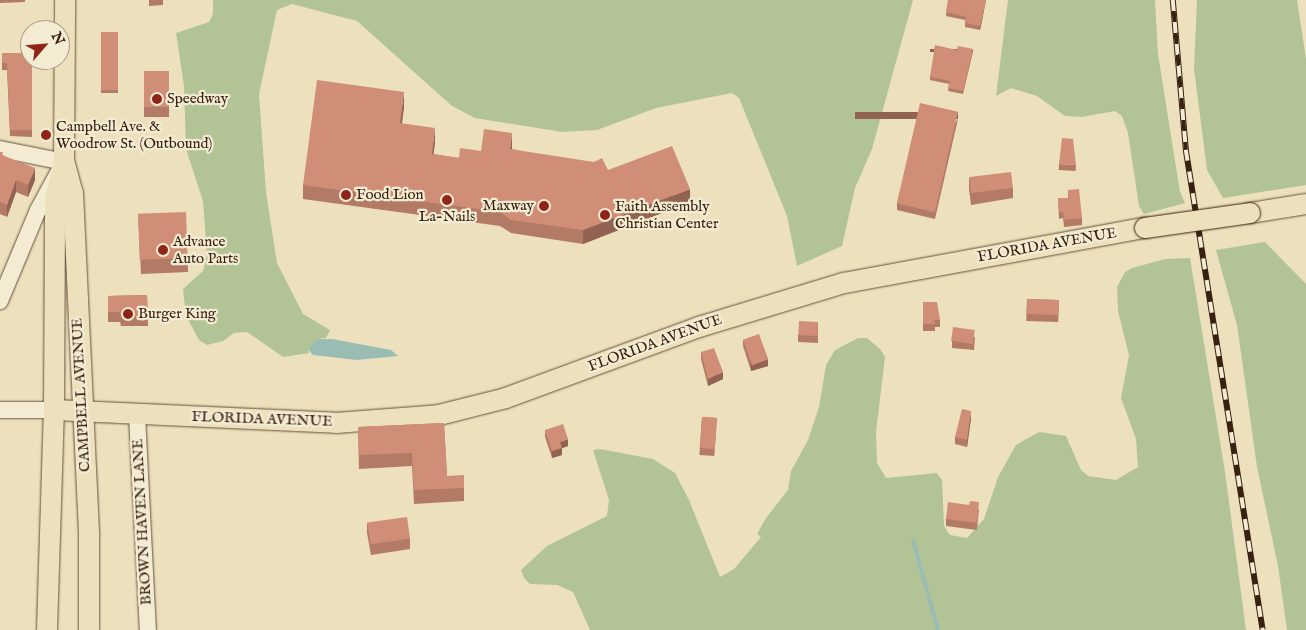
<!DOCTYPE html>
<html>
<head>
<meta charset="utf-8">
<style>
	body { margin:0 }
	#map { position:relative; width:1306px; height:630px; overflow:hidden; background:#ece1bc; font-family:"IM FELL English",serif }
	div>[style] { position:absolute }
	.green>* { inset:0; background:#b2c495 }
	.water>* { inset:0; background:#99bdb3 }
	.stream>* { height:4px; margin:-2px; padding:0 2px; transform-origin:2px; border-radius:2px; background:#99bdb3 }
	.roads { filter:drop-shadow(0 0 1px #65513c) drop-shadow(0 0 1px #65513c) }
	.minor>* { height:16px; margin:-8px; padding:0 8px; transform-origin:8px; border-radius:8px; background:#f3ecd3 }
	.major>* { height:20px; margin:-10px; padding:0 10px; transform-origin:10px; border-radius:10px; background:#ece1bc }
	.rail>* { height:5.5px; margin-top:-2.75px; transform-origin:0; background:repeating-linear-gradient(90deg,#f3ecd3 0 11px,#382112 0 22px); box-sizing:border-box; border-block:1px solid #382112 }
	.bridges { filter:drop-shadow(0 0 1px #382112) drop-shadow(0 0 1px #382112) }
	.major-bridge>* { height:20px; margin:-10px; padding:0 10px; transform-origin:10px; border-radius:10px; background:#ece1bc }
	.wall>* { inset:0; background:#b37a66; transform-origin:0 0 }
	.shaded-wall>* { inset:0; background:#926353; transform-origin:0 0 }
	.building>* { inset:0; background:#d08e77; transform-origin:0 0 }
	.dots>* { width:14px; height:14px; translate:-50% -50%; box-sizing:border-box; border:2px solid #f3ecd3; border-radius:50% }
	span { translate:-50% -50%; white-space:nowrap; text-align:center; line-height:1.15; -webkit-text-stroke:4.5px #f3ecd3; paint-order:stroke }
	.poi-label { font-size:15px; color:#382112 }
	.left { translate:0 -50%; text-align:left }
	.right { translate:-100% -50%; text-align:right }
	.street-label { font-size:15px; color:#382112 }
	.north { position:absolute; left:20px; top:20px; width:50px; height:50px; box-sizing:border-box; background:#f3ecd3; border:1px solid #a89b86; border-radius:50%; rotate:63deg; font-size:14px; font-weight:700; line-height:20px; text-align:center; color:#382112 }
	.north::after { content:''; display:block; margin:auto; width:18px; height:22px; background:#8f2418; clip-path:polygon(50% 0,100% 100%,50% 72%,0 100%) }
</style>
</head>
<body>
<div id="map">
	<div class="green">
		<div style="clip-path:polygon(213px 0,913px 0,872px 149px,855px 188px,842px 246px,797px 266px,787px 216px,739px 98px,732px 93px,656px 108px,597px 130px,562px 132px,475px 118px,452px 106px,357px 21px,292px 4px,277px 10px,259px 94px,266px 192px,277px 263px,303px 314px,330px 330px,326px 338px,317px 339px,308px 349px,309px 353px,283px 357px,247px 332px,234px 333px,223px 341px,207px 345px,199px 340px,186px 316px,183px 289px,203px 271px,207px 255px,203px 201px,186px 149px,184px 86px,176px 33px,209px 22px,213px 14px)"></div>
		<div style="clip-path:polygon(1008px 0,1155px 0,1158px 54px,1180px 192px,1185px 203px,1144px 214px,1139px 206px,1128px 133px,1122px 116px,1115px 111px,1082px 117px,1065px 116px,1037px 96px,1011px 88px,996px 96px)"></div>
		<div style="clip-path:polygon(1197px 0,1297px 0,1306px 59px,1306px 185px,1223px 198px,1207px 170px,1194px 69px)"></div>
		<div style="clip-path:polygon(1265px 242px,1306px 284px,1306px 630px,1287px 630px,1278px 566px,1257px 467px,1237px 325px,1216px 250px)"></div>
		<div style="clip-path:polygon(1190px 258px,1225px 472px,1246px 630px,590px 630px,573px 592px,557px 585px,530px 584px,524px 578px,521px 570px,547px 546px,607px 516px,609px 500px,593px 450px,600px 449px,653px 459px,675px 473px,689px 500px,720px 577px,734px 569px,761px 537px,757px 534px,766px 518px,788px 490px,791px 471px,808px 440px,819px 407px,826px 365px,835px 350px,858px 338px,867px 338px,880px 349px,885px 357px,876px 432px,877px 463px,886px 478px,937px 473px,942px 480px,944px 526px,950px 535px,967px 538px,984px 519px,998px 477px,1016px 445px,1039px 432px,1066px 436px,1081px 470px,1088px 476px,1116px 480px,1138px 467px,1136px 439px,1121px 398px,1129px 355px,1118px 311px,1117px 287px,1125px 272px,1132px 268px,1165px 259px)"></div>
	</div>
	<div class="water">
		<div style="clip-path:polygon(317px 339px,332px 339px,391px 350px,398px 356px,357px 360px,313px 355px,308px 349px)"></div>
	</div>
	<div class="stream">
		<div style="left:913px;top:540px;width:93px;rotate:74.5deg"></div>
	</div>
	<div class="roads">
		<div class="minor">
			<div style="left:0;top:149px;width:65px;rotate:11.5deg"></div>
			<div style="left:64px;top:162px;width:55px;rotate:118.4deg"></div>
			<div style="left:38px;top:210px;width:99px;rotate:112.7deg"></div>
			<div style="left:0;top:410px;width:54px"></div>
			<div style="left:137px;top:415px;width:215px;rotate:87.1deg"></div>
		</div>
		<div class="major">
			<div style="left:65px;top:164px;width:30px;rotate:75deg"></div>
			<div style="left:73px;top:193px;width:342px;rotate:87.3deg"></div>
			<div style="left:89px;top:535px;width:95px;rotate:90deg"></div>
			<div style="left:1250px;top:213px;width:57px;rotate:-9.1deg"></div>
			<div style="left:54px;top:410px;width:282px;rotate:2.6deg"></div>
			<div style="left:336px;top:423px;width:103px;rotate:-4.4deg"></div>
			<div style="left:439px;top:415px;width:69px;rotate:-14.2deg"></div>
			<div style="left:506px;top:398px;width:206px;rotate:-20.2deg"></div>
			<div style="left:699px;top:327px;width:152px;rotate:-16.9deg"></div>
			<div style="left:844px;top:283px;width:306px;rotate:-10.4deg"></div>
			<div style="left:47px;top:630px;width:220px;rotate:-88.2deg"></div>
			<div style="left:54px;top:410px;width:211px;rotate:-89.7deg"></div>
			<div style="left:55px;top:199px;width:38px;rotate:-76deg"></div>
			<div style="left:64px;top:162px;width:162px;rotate:-89.6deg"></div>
		</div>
	</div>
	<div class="rail">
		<div style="left:1173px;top:0;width:151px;rotate:85deg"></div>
		<div style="left:1186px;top:150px;width:486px;rotate:80.9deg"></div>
	</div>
	<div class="bridges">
		<div class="major-bridge">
			<div style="left:1145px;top:228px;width:106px;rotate:-8.1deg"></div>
		</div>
	</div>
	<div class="wall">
		<div style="clip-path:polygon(0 0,25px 0,25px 2px,0 3px)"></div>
		<div style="clip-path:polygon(149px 0,163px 0,163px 5px,149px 6px)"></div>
		<div style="clip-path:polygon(948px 0,986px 0,980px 30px,965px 27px,965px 20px,946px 16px)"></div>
		<div style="left:101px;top:32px;width:17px;height:61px"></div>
		<div style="clip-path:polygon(957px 50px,973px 52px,963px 94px,948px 91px,949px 84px,930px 80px,930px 77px)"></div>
		<div style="clip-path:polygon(2px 53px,32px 60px,32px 137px,10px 136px,7px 70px,2px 70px)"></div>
		<div style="left:144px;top:71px;width:25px;height:46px"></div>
		<div style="clip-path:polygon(404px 106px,402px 123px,435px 142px,433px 154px,459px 158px,481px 151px,512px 147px,511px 149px,608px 170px,690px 202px,583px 244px,511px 233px,500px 226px,303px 199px,303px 185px)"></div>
		<div style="clip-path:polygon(958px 119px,935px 219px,897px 210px,897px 203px)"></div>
		<div style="clip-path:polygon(0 152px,3px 155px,35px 180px,28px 197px,16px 192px,7px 217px,0 214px)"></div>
		<div style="left:1059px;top:164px;width:17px;height:6px;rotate:3deg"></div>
		<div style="clip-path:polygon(969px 178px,1013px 188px,1013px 198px,971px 205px,969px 189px)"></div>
		<div style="clip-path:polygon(1068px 190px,1082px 218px,1082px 225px,1064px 227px,1063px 218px,1059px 219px,1058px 198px,1068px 198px)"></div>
		<div style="clip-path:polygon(138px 214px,188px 258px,188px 272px,141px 274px)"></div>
		<div style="clip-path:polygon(147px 295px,148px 326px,121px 326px,120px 322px,108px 322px,108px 296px)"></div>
		<div style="left:1027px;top:299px;width:32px;height:22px;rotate:2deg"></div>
		<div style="clip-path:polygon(923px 302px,940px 320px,940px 327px,935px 327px,935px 331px,923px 331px)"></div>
		<div style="clip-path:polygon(818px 322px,818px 343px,798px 342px,798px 335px)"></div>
		<div style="clip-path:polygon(975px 337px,974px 350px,952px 348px,952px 341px)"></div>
		<div style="clip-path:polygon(743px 340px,768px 366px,751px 371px,743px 346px)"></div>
		<div style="clip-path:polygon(701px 352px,723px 379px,708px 386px,701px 359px)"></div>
		<div style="left:702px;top:417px;width:15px;height:38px;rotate:4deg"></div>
		<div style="clip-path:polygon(971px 418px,967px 447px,955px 444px,955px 437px)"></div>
		<div style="clip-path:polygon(444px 423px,447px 476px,464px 488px,464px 501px,414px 504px,412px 466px,359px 469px,358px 427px)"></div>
		<div style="clip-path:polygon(545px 430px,568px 446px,562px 448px,562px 455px,552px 458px,545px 437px)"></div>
		<div style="clip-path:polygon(979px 509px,977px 530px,946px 526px,946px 519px)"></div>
		<div style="clip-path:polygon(367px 523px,410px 539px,410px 549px,371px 555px,367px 533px)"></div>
	</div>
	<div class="shaded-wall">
		<div style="clip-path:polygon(986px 0,980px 30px,980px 26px)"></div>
		<div style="left:973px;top:49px;width:3px;height:43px;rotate:90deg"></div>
		<div style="clip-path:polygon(404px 92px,404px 106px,400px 137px,400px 123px)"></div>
		<div style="left:958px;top:112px;width:7px;height:103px;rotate:90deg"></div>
		<div style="clip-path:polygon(435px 128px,435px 142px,432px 168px,432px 154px)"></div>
		<div style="clip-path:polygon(512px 133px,512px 147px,510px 163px,510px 149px)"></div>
		<div style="clip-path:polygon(35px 168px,35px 180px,28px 197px,28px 185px)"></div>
		<div style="clip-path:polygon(16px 180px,16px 192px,7px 217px,7px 205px)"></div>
		<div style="clip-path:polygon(690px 189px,690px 202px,583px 244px,583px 230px)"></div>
		<div style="clip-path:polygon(768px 359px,768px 366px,751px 371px,751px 364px)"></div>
		<div style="clip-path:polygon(723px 372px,723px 379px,708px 386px,708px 379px)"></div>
		<div style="clip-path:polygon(971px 411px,971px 418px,967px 447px,967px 440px)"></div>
		<div style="clip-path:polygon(568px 439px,568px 446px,560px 449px,560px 442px)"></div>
		<div style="clip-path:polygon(562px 448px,562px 455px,552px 458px,552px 451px)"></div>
	</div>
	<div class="building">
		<div style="clip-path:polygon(948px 0,986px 0,980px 26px,965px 23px,966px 17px,946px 12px)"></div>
		<div style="left:101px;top:32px;width:17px;height:58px"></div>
		<div style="clip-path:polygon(935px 45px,957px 50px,958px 46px,973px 49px,963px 91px,948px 88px,950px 81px,930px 77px)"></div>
		<div style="clip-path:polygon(2px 53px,30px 53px,30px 60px,32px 60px,32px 130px,10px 130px,7px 63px,2px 63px)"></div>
		<div style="left:144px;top:71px;width:25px;height:36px"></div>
		<div style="clip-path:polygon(317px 80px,404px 92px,400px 123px,435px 128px,432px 154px,459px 158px,460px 148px,481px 151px,484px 129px,512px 133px,510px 149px,594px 162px,602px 158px,608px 170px,672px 146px,690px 189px,583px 230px,511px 220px,500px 212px,303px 185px)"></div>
		<div style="left:920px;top:103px;width:39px;height:103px;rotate:13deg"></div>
		<div style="clip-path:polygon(1062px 138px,1073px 139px,1076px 165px,1059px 164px)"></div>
		<div style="clip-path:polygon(0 152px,3px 152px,2px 155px,35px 168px,28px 185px,16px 180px,7px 205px,0 202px)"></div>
		<div style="left:1011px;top:172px;width:16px;height:42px;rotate:83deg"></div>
		<div style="clip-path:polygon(1079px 189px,1082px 218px,1064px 220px,1063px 211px,1059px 212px,1058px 198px,1069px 198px,1068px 190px)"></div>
		<div style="left:186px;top:212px;width:46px;height:48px;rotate:88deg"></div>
		<div style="clip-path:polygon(147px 295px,148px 316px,121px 316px,120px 312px,108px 312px,108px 296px)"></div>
		<div style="left:1027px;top:299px;width:32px;height:15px;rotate:2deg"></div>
		<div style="clip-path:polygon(923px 302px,937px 302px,940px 320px,934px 320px,935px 324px,923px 324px)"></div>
		<div style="left:799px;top:321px;width:19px;height:14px;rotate:3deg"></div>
		<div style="left:953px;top:327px;width:22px;height:14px;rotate:8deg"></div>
		<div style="left:759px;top:334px;width:27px;height:17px;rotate:70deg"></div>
		<div style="clip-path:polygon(714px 348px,723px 372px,708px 379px,701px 352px)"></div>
		<div style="clip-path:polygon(962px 409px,971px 411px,967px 440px,955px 437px)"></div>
		<div style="left:702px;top:417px;width:15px;height:31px;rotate:4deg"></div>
		<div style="clip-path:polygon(444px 423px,447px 476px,464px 475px,464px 488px,414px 490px,412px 453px,359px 455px,358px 427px)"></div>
		<div style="clip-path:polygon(563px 424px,568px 439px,560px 442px,562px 448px,552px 451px,545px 430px)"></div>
		<div style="clip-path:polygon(970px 501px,979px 502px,977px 523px,946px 519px,948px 502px,969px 505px)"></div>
		<div style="left:407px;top:517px;width:22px;height:40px;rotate:82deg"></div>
	</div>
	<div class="dots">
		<div style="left:157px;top:99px;background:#8f2418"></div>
		<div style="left:46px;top:135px;background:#8f2418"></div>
		<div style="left:346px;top:195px;background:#8f2418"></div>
		<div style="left:447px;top:200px;background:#8f2418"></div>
		<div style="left:544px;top:206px;background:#8f2418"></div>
		<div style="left:605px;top:215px;background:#8f2418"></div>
		<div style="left:163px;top:250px;background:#8f2418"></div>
		<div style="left:128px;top:314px;background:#8f2418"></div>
	</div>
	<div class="poi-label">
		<span class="left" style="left:167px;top:99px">Speedway</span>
		<span class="left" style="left:56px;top:135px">Campbell Ave. &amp;<br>Woodrow St. (Outbound)</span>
		<span class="left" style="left:356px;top:195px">Food Lion</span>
		<span class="right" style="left:534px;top:206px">Maxway</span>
		<span class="left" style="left:615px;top:215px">Faith Assembly<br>Christian Center</span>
		<span style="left:447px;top:217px">La-Nails</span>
		<span class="left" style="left:173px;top:250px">Advance<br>Auto Parts</span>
		<span class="left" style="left:138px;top:314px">Burger King</span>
	</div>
	<div class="street-label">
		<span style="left:1047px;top:245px;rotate:-10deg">FLORIDA AVENUE</span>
		<span style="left:655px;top:343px;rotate:-20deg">FLORIDA AVENUE</span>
		<span style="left:81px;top:395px;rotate:-93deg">CAMPBELL AVENUE</span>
		<span style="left:262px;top:419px;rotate:2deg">FLORIDA AVENUE</span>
		<span style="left:142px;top:522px;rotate:-93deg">BROWN HAVEN LANE</span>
	</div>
	<div class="north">N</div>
</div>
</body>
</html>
